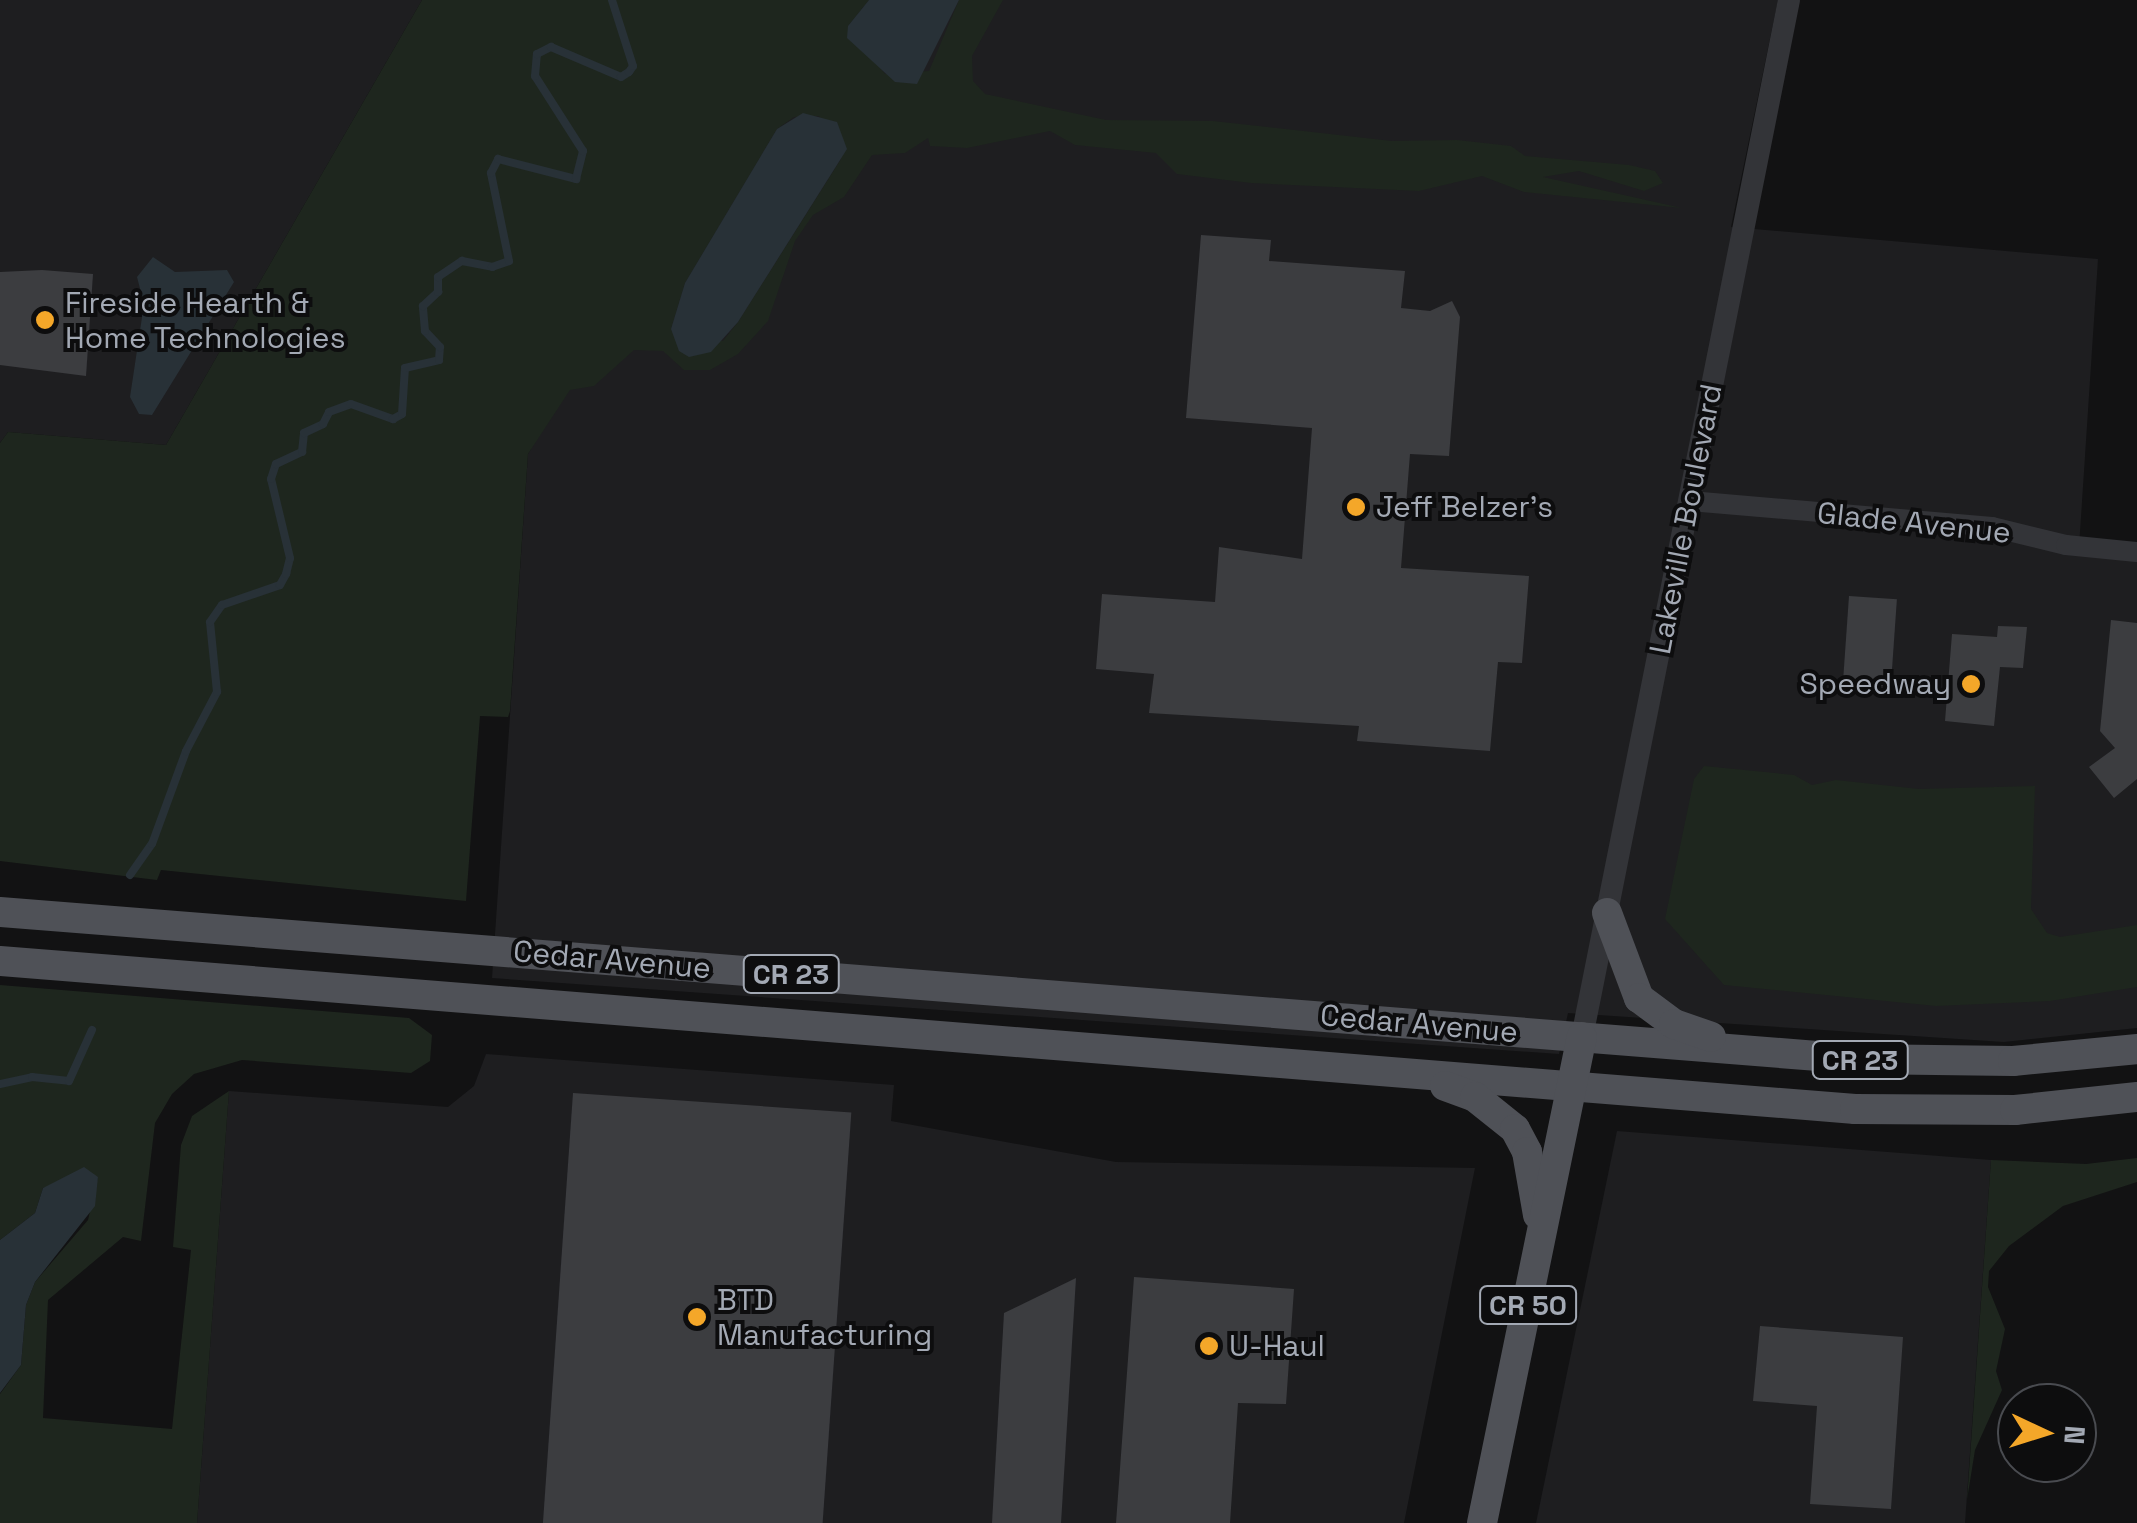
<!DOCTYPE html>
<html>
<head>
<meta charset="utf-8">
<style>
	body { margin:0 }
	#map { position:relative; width:2137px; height:1523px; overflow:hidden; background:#121213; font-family:"Space Grotesk",sans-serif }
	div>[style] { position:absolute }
	.built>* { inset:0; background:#1e1e20 }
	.green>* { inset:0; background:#1e261e }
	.water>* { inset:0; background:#283137 }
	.stream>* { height:8px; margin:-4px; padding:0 4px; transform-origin:4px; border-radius:4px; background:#283137 }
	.building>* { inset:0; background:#3c3d40; transform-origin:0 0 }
	.minor>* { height:20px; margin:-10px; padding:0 10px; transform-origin:10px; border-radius:10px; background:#333438 }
	.tertiary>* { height:22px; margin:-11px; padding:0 11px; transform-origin:11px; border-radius:11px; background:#333438 }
	.primary>* { height:30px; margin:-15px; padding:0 15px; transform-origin:15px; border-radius:15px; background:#4f5157 }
	.dots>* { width:28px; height:28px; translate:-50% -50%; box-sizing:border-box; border:5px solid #0d0d0e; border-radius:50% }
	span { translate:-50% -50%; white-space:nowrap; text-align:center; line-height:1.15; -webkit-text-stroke:8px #0d0d0e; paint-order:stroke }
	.shield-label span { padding:2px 8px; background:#0d0d0e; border:2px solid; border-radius:8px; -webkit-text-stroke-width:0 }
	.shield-label { font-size:28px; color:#a3a9b4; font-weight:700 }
	.poi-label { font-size:30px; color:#a3a9b4 }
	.left { translate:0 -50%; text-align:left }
	.right { translate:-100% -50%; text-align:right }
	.street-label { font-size:30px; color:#a3a9b4 }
	.north { position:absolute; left:1997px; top:1383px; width:100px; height:100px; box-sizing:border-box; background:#0d0d0e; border:2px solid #494b50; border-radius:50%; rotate:94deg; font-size:28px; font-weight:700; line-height:40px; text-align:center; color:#a3a9b4 }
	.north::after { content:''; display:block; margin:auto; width:35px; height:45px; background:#f4a729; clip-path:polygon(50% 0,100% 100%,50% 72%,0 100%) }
</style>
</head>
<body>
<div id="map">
	<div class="built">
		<div style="clip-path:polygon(0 0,422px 0,166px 445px,8px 432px,0 443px)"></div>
		<div style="clip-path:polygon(784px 0,1778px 0,1731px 227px,2098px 259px,2079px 547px,2137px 551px,2137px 1028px,2004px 1042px,1568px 1013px,1559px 1054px,492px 978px,528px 454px)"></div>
		<div style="clip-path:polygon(486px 1054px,894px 1085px,891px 1121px,1116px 1162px,1475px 1168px,1404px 1523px,197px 1523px,229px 1091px,448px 1107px,474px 1086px)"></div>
		<div style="clip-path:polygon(1617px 1131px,1991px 1160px,1965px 1523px,1536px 1523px)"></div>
	</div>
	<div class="green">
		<div style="clip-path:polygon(evenodd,422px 0,869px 0,848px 26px,885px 74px,929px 71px,959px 0,1003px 0,972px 56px,973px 81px,985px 94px,1106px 120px,1213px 121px,1392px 141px,1457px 140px,1511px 146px,1525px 156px,1629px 165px,1655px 171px,1663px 183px,1644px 191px,1579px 171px,1543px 177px,1682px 208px,1524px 192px,1482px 176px,1419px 191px,1251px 183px,1177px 174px,1156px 153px,1075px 145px,1050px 131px,967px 148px,930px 146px,928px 138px,905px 153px,872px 155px,844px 197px,813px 215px,795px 241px,768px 321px,738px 354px,710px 370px,684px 370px,663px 351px,634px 350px,594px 386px,570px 390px,528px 454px,510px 711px,508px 717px,480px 716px,466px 901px,161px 870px,157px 880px,0 861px,0 443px,8px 432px,166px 445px,422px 0,819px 116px,841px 159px,738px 322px,723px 341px,671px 329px,685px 283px,777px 129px,794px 117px,819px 116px)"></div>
		<div style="clip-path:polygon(1704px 766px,1794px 775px,1812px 785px,1836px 780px,1919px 789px,2035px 786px,2031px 909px,2047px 933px,2060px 937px,2137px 925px,2137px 987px,2050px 1001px,1936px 1006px,1724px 985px,1665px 919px,1694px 779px)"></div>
		<div style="clip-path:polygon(0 985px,409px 1018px,432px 1035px,430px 1061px,411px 1073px,242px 1060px,194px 1074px,172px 1094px,155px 1123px,141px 1241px,123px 1237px,48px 1300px,43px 1418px,172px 1429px,191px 1250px,173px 1247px,181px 1145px,192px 1116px,229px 1091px,197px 1523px,0 1523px,0 1394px,21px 1365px,26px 1305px,35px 1282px,88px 1220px,98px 1177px,43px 1188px,35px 1213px,0 1240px)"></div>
		<div style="clip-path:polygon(2137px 1158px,2137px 1182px,2063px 1206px,2009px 1246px,1989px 1271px,1988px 1287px,2005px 1329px,1996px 1371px,2002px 1390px,1975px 1450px,1967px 1500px,1991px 1160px,2086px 1164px)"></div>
	</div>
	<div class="water">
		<div style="clip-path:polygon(869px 0,959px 0,917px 84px,895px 82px,847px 38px,848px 26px)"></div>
		<div style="clip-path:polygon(803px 113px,837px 122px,847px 149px,738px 322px,711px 352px,689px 357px,679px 351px,671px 329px,685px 283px,777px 129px)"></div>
		<div style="clip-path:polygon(153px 257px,175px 272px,227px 270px,234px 282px,152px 415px,139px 414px,130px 397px,144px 304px,137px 277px)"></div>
		<div style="clip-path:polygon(84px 1167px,98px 1177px,95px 1206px,35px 1282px,26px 1305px,21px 1365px,0 1393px,0 1240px,35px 1213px,43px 1188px)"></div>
	</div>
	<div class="stream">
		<div style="left:130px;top:875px;width:38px;rotate:-55deg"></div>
		<div style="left:152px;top:844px;width:99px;rotate:-69.9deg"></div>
		<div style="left:186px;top:751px;width:67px;rotate:-62.3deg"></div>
		<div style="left:217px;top:692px;width:70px;rotate:-95.7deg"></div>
		<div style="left:210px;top:622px;width:21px;rotate:-55deg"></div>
		<div style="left:222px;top:605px;width:61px;rotate:-19deg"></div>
		<div style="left:280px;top:585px;width:13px;rotate:-61deg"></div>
		<div style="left:286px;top:574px;width:16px;rotate:-76deg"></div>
		<div style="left:290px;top:558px;width:81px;rotate:-103.5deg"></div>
		<div style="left:271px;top:479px;width:16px;rotate:-72deg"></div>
		<div style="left:276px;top:464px;width:29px;rotate:-25deg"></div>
		<div style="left:302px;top:452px;width:19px;rotate:-84deg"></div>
		<div style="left:304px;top:433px;width:21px;rotate:-25deg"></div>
		<div style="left:323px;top:424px;width:13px;rotate:-63deg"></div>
		<div style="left:329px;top:412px;width:23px;rotate:-20deg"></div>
		<div style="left:351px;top:404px;width:45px;rotate:19.7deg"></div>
		<div style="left:393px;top:419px;width:10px;rotate:-29deg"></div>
		<div style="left:402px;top:414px;width:46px;rotate:-86.3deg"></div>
		<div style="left:405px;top:368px;width:35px;rotate:-13deg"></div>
		<div style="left:439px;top:360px;width:13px;rotate:-86deg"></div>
		<div style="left:440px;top:347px;width:22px;rotate:-133deg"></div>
		<div style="left:425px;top:331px;width:25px;rotate:-95deg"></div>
		<div style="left:423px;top:306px;width:21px;rotate:-43deg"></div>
		<div style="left:438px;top:292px;width:15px;rotate:-90deg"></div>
		<div style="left:438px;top:277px;width:29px;rotate:-34deg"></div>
		<div style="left:462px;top:261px;width:31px;rotate:11deg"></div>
		<div style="left:492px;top:267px;width:18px;rotate:-19deg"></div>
		<div style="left:509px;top:261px;width:90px;rotate:-101.6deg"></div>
		<div style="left:491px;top:173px;width:16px;rotate:-63deg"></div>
		<div style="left:498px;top:159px;width:81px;rotate:14.4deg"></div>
		<div style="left:576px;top:179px;width:29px;rotate:-76deg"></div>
		<div style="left:583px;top:151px;width:89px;rotate:-122.6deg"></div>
		<div style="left:535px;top:76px;width:22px;rotate:-85deg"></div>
		<div style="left:537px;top:54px;width:16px;rotate:-27deg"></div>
		<div style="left:551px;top:47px;width:76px;rotate:23.2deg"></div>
		<div style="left:621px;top:77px;width:9px;rotate:-32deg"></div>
		<div style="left:629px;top:72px;width:7px;rotate:-56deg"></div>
		<div style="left:633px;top:66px;width:69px;rotate:-107.7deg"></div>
		<div style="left:0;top:1084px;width:33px;rotate:-12deg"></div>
		<div style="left:32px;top:1077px;width:37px;rotate:6deg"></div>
		<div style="left:69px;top:1081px;width:56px;rotate:-65.7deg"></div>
	</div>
	<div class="building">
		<div style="clip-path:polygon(1201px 235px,1271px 240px,1269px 261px,1405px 271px,1401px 308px,1430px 311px,1452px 301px,1460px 317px,1449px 456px,1410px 454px,1401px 568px,1529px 576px,1522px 663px,1498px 662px,1490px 751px,1357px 741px,1359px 726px,1149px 713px,1154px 674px,1096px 669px,1102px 594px,1215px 602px,1219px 547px,1302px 559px,1312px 428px,1186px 418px)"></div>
		<div style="clip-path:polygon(42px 270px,93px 274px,86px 376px,0 365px,0 272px)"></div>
		<div style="left:1849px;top:596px;width:48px;height:87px;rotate:4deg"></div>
		<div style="clip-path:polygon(2111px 620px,2137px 623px,2137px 779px,2114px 798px,2089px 767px,2115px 748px,2100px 731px)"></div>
		<div style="clip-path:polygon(1998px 626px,2027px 627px,2023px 668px,2000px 667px,1994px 726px,1945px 721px,1952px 634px,1997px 637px)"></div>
		<div style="left:573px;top:1093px;width:279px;height:431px;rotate:4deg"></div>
		<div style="clip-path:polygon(1134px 1277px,1294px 1289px,1286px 1404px,1238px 1403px,1230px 1523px,1116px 1523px)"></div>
		<div style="clip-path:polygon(1076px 1278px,1061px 1523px,992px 1523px,1004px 1313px)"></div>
		<div style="clip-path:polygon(1760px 1326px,1903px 1337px,1891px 1509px,1810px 1504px,1817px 1406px,1753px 1401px)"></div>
	</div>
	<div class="minor">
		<div style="left:1690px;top:501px;width:303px;rotate:4.9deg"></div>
		<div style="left:1992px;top:527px;width:76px;rotate:13.7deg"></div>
		<div style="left:2066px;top:545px;width:71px;rotate:5.6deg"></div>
	</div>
	<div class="tertiary">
		<div style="left:1582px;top:1037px;width:1057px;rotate:-78.71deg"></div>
	</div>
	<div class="primary">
		<div style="left:0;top:912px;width:1863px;rotate:4.53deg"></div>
		<div style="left:1857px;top:1059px;width:156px;rotate:0.7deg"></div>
		<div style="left:2013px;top:1061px;width:125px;rotate:-5.5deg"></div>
		<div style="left:1607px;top:913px;width:91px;rotate:69.4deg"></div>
		<div style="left:1639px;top:998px;width:44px;rotate:36.6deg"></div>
		<div style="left:1674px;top:1024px;width:39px;rotate:19deg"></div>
		<div style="left:0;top:961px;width:1861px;rotate:4.56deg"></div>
		<div style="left:1855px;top:1109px;width:160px;rotate:0.4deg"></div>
		<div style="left:2015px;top:1110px;width:123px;rotate:-6.1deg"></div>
		<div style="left:1445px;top:1086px;width:32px;rotate:20deg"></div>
		<div style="left:1475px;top:1097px;width:51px;rotate:38.7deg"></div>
		<div style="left:1515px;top:1129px;width:26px;rotate:62deg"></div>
		<div style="left:1527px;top:1152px;width:64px;rotate:80.1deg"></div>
		<div style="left:1482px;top:1523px;width:496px;rotate:-78.4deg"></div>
	</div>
	<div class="dots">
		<div style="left:45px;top:320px;background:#f4a729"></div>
		<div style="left:1356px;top:507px;background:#f4a729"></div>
		<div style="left:1971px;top:684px;background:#f4a729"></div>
		<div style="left:697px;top:1317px;background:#f4a729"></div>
		<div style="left:1209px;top:1346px;background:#f4a729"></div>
	</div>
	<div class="shield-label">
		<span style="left:791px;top:974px">CR 23</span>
		<span style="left:1860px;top:1060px">CR 23</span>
		<span style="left:1528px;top:1305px">CR 50</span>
	</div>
	<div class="poi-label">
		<span class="left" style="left:65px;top:320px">Fireside Hearth &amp;<br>Home Technologies</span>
		<span class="left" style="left:1376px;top:507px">Jeff Belzer's</span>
		<span class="right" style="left:1951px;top:684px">Speedway</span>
		<span class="left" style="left:717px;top:1317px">BTD<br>Manufacturing</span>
		<span class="left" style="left:1229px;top:1346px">U-Haul</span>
	</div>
	<div class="street-label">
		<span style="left:1686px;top:519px;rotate:-79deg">Lakeville Boulevard</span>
		<span style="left:1914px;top:523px;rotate:6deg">Glade Avenue</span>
		<span style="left:612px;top:960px;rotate:5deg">Cedar Avenue</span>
		<span style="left:1419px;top:1024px;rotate:5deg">Cedar Avenue</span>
	</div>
	<div class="north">N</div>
</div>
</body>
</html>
